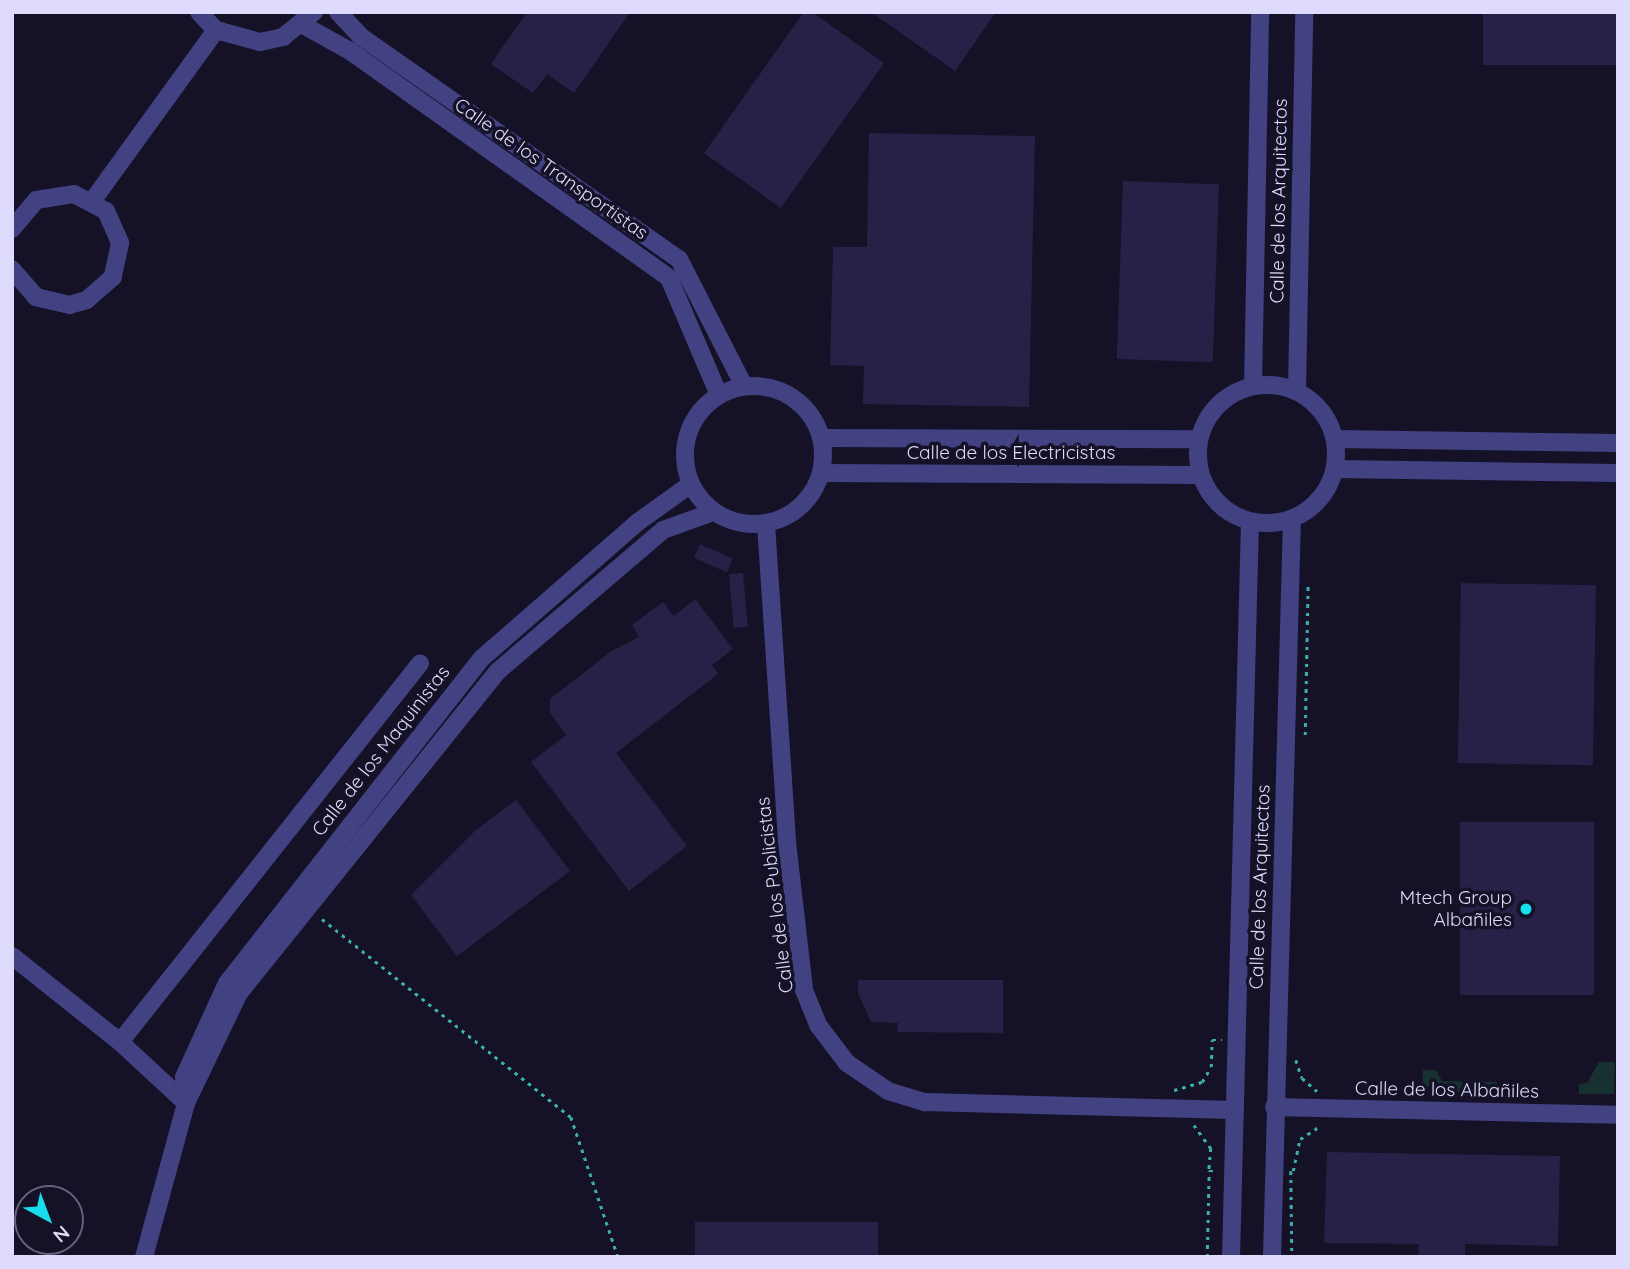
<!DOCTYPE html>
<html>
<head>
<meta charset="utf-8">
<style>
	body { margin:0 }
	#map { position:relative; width:1630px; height:1269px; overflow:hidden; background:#151227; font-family:Quicksand,sans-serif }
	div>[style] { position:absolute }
	.green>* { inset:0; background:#16312f }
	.building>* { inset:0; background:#272047; transform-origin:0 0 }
	.path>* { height:2.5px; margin-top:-1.25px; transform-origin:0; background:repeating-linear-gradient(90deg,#3bb1a6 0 3.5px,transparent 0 8.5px) }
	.minor>* { height:18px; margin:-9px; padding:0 9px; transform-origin:9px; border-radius:9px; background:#424182 }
	.minor>.ring { margin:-9px; padding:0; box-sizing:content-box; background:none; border:18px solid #424182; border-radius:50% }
	.dots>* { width:19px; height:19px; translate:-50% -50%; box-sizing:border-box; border:4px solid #151227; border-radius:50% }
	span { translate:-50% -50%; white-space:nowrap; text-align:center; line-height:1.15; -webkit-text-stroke:7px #151227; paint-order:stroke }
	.street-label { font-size:19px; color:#dedbfc }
	.poi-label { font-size:19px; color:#dedbfc }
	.right { translate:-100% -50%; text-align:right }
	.frame { position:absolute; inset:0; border:14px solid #dedbfc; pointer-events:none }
	.north { position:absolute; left:14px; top:1185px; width:70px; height:70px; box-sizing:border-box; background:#151227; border:2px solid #65627c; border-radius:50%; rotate:139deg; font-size:19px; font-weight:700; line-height:28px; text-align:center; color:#dedbfc }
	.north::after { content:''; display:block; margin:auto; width:24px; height:32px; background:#18ddec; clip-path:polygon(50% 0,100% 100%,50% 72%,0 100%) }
</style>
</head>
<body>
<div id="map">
	<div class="green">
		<div style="clip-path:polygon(1599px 1062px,1615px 1062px,1614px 1094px,1579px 1094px,1579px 1084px,1587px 1083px)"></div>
		<div style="clip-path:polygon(1423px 1070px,1436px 1070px,1442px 1081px,1497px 1082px,1497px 1092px,1422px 1091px)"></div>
	</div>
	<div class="building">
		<div style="clip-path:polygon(527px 12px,630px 12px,574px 93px,547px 74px,533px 93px,491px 64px)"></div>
		<div style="clip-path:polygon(804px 12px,812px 12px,884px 63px,781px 208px,704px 153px)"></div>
		<div style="clip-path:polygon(871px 12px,996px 12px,955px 71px)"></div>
		<div style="left:1483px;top:12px;width:135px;height:53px"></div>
		<div style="clip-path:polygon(869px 133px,1035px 136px,1029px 407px,863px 404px,864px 366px,830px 365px,833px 247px,867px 247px)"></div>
		<div style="left:1123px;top:181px;width:96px;height:178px;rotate:2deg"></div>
		<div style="left:700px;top:544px;width:36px;height:15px;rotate:24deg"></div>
		<div style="left:743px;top:573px;width:54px;height:14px;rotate:85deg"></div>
		<div style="left:1461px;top:583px;width:135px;height:180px;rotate:1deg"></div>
		<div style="clip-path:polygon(695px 599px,733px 649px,712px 665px,718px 674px,616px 753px,687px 846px,629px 891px,531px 762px,566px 735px,550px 713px,550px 699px,613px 650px,639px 637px,632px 625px,663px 602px,674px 616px)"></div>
		<div style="clip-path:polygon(516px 800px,570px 871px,457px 956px,411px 895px,476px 830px)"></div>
		<div style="left:1460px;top:822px;width:134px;height:173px"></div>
		<div style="clip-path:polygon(858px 980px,1003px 980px,1003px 1033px,897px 1032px,898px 1023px,871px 1022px,858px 993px)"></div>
		<div style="clip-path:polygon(1327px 1152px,1560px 1156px,1558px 1246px,1465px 1244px,1465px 1257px,1418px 1257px,1419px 1244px,1324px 1243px)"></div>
		<div style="left:878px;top:1222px;width:35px;height:183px;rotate:90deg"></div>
	</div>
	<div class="path">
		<div style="left:1305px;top:735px;width:153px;rotate:-88.9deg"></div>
		<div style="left:322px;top:919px;width:318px;rotate:38.5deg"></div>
		<div style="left:571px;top:1117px;width:148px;rotate:71.4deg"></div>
		<div style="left:1296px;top:1060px;width:19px;rotate:72deg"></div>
		<div style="left:1302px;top:1078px;width:20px;rotate:41deg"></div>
		<div style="left:1174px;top:1090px;width:29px;rotate:-16deg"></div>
		<div style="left:1202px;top:1082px;width:17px;rotate:-59deg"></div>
		<div style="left:1211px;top:1067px;width:27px;rotate:-88deg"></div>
		<div style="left:1212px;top:1040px;width:10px"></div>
		<div style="left:1194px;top:1125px;width:29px;rotate:54deg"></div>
		<div style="left:1211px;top:1148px;width:23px;rotate:95deg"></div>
		<div style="left:1291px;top:1171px;width:86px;rotate:89.3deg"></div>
		<div style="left:1293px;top:1171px;width:33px;rotate:-78deg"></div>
		<div style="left:1300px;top:1139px;width:24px;rotate:-33deg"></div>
		<div style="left:1207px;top:1257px;width:86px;rotate:-88.7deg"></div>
		<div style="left:1209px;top:1171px;width:9px"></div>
	</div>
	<div class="minor">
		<div style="left:199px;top:12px;width:25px;rotate:47deg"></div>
		<div style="left:216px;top:30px;width:46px;rotate:15.3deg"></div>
		<div style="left:260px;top:42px;width:24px;rotate:-12deg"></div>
		<div style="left:283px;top:37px;width:40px;rotate:-39deg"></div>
		<div style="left:338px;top:12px;width:33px;rotate:47deg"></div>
		<div style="left:360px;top:36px;width:389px;rotate:35deg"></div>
		<div style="left:679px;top:259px;width:143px;rotate:62.9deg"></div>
		<div style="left:303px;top:25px;width:54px;rotate:29deg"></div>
		<div style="left:350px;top:51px;width:392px;rotate:35.4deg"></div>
		<div style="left:669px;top:278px;width:127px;rotate:66.9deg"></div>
		<div style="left:93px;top:200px;width:210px;rotate:-54.1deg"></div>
		<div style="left:12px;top:229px;width:38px;rotate:-50deg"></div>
		<div style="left:36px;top:200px;width:38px;rotate:-9deg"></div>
		<div style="left:74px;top:194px;width:36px;rotate:28deg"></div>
		<div style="left:106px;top:211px;width:35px;rotate:66deg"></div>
		<div style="left:120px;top:243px;width:35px;rotate:102deg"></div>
		<div style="left:113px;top:277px;width:35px;rotate:139deg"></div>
		<div style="left:87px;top:300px;width:18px;rotate:164deg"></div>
		<div style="left:70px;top:305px;width:35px;rotate:-167deg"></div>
		<div style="left:36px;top:297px;width:37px;rotate:-131deg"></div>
		<div class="ring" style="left:1198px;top:385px;width:120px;height:120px"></div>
		<div class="ring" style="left:685px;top:386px;width:120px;height:120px"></div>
		<div style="left:1253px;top:386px;width:374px;rotate:-88.9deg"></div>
		<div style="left:1297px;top:391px;width:379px;rotate:-88.9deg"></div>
		<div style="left:822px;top:438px;width:377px;rotate:0.2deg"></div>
		<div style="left:1335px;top:439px;width:283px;rotate:0.8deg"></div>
		<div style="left:1335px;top:469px;width:283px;rotate:0.8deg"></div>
		<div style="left:821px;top:473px;width:379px;rotate:0.3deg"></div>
		<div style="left:766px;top:524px;width:319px;rotate:86.2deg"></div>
		<div style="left:787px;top:842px;width:149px;rotate:83.4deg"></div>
		<div style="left:804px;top:990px;width:38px;rotate:68deg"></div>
		<div style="left:818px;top:1025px;width:48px;rotate:52.7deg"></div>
		<div style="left:847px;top:1063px;width:50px;rotate:34.3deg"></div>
		<div style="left:888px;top:1091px;width:39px;rotate:17deg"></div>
		<div style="left:925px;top:1102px;width:310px;rotate:1.5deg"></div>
		<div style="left:12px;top:956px;width:138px;rotate:38.5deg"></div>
		<div style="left:120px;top:1042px;width:483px;rotate:-51.6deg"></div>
		<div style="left:120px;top:1042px;width:90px;rotate:42.7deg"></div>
		<div style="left:186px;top:1103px;width:26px;rotate:-94deg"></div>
		<div style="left:184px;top:1077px;width:103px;rotate:-65.4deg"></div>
		<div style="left:227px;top:983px;width:413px;rotate:-51.9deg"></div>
		<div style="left:482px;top:658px;width:207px;rotate:-41.1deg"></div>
		<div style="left:638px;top:522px;width:65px;rotate:-35.6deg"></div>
		<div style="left:1274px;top:1107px;width:344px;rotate:1.3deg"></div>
		<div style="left:144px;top:1257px;width:160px;rotate:-74.7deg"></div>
		<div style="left:186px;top:1103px;width:122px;rotate:-64.3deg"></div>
		<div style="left:239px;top:993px;width:413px;rotate:-51.2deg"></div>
		<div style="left:498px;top:671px;width:217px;rotate:-40.5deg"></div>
		<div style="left:663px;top:530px;width:53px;rotate:-19.8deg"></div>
		<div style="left:1231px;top:1257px;width:735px;rotate:-88.52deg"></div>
		<div style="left:1272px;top:1257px;width:738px;rotate:-88.45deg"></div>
	</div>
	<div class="dots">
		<div style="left:1526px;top:909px;background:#18ddec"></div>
	</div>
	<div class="street-label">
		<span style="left:551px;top:169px;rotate:35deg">Calle de los Transportistas</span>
		<span style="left:1279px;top:201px;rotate:-89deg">Calle de los Arquitectos</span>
		<span style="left:1011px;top:453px">Calle de los Electricistas</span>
		<span style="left:381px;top:751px;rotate:-52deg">Calle de los Maquinistas</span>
		<span style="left:1260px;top:887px;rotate:-88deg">Calle de los Arquitectos</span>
		<span style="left:775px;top:895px;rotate:-97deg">Calle de los Publicistas</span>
		<span style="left:1447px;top:1090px;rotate:1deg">Calle de los Albañiles</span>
	</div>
	<div class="poi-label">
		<span class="right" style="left:1512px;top:909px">Mtech Group<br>Albañiles</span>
	</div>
	<div class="frame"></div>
	<div class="north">N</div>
</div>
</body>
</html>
